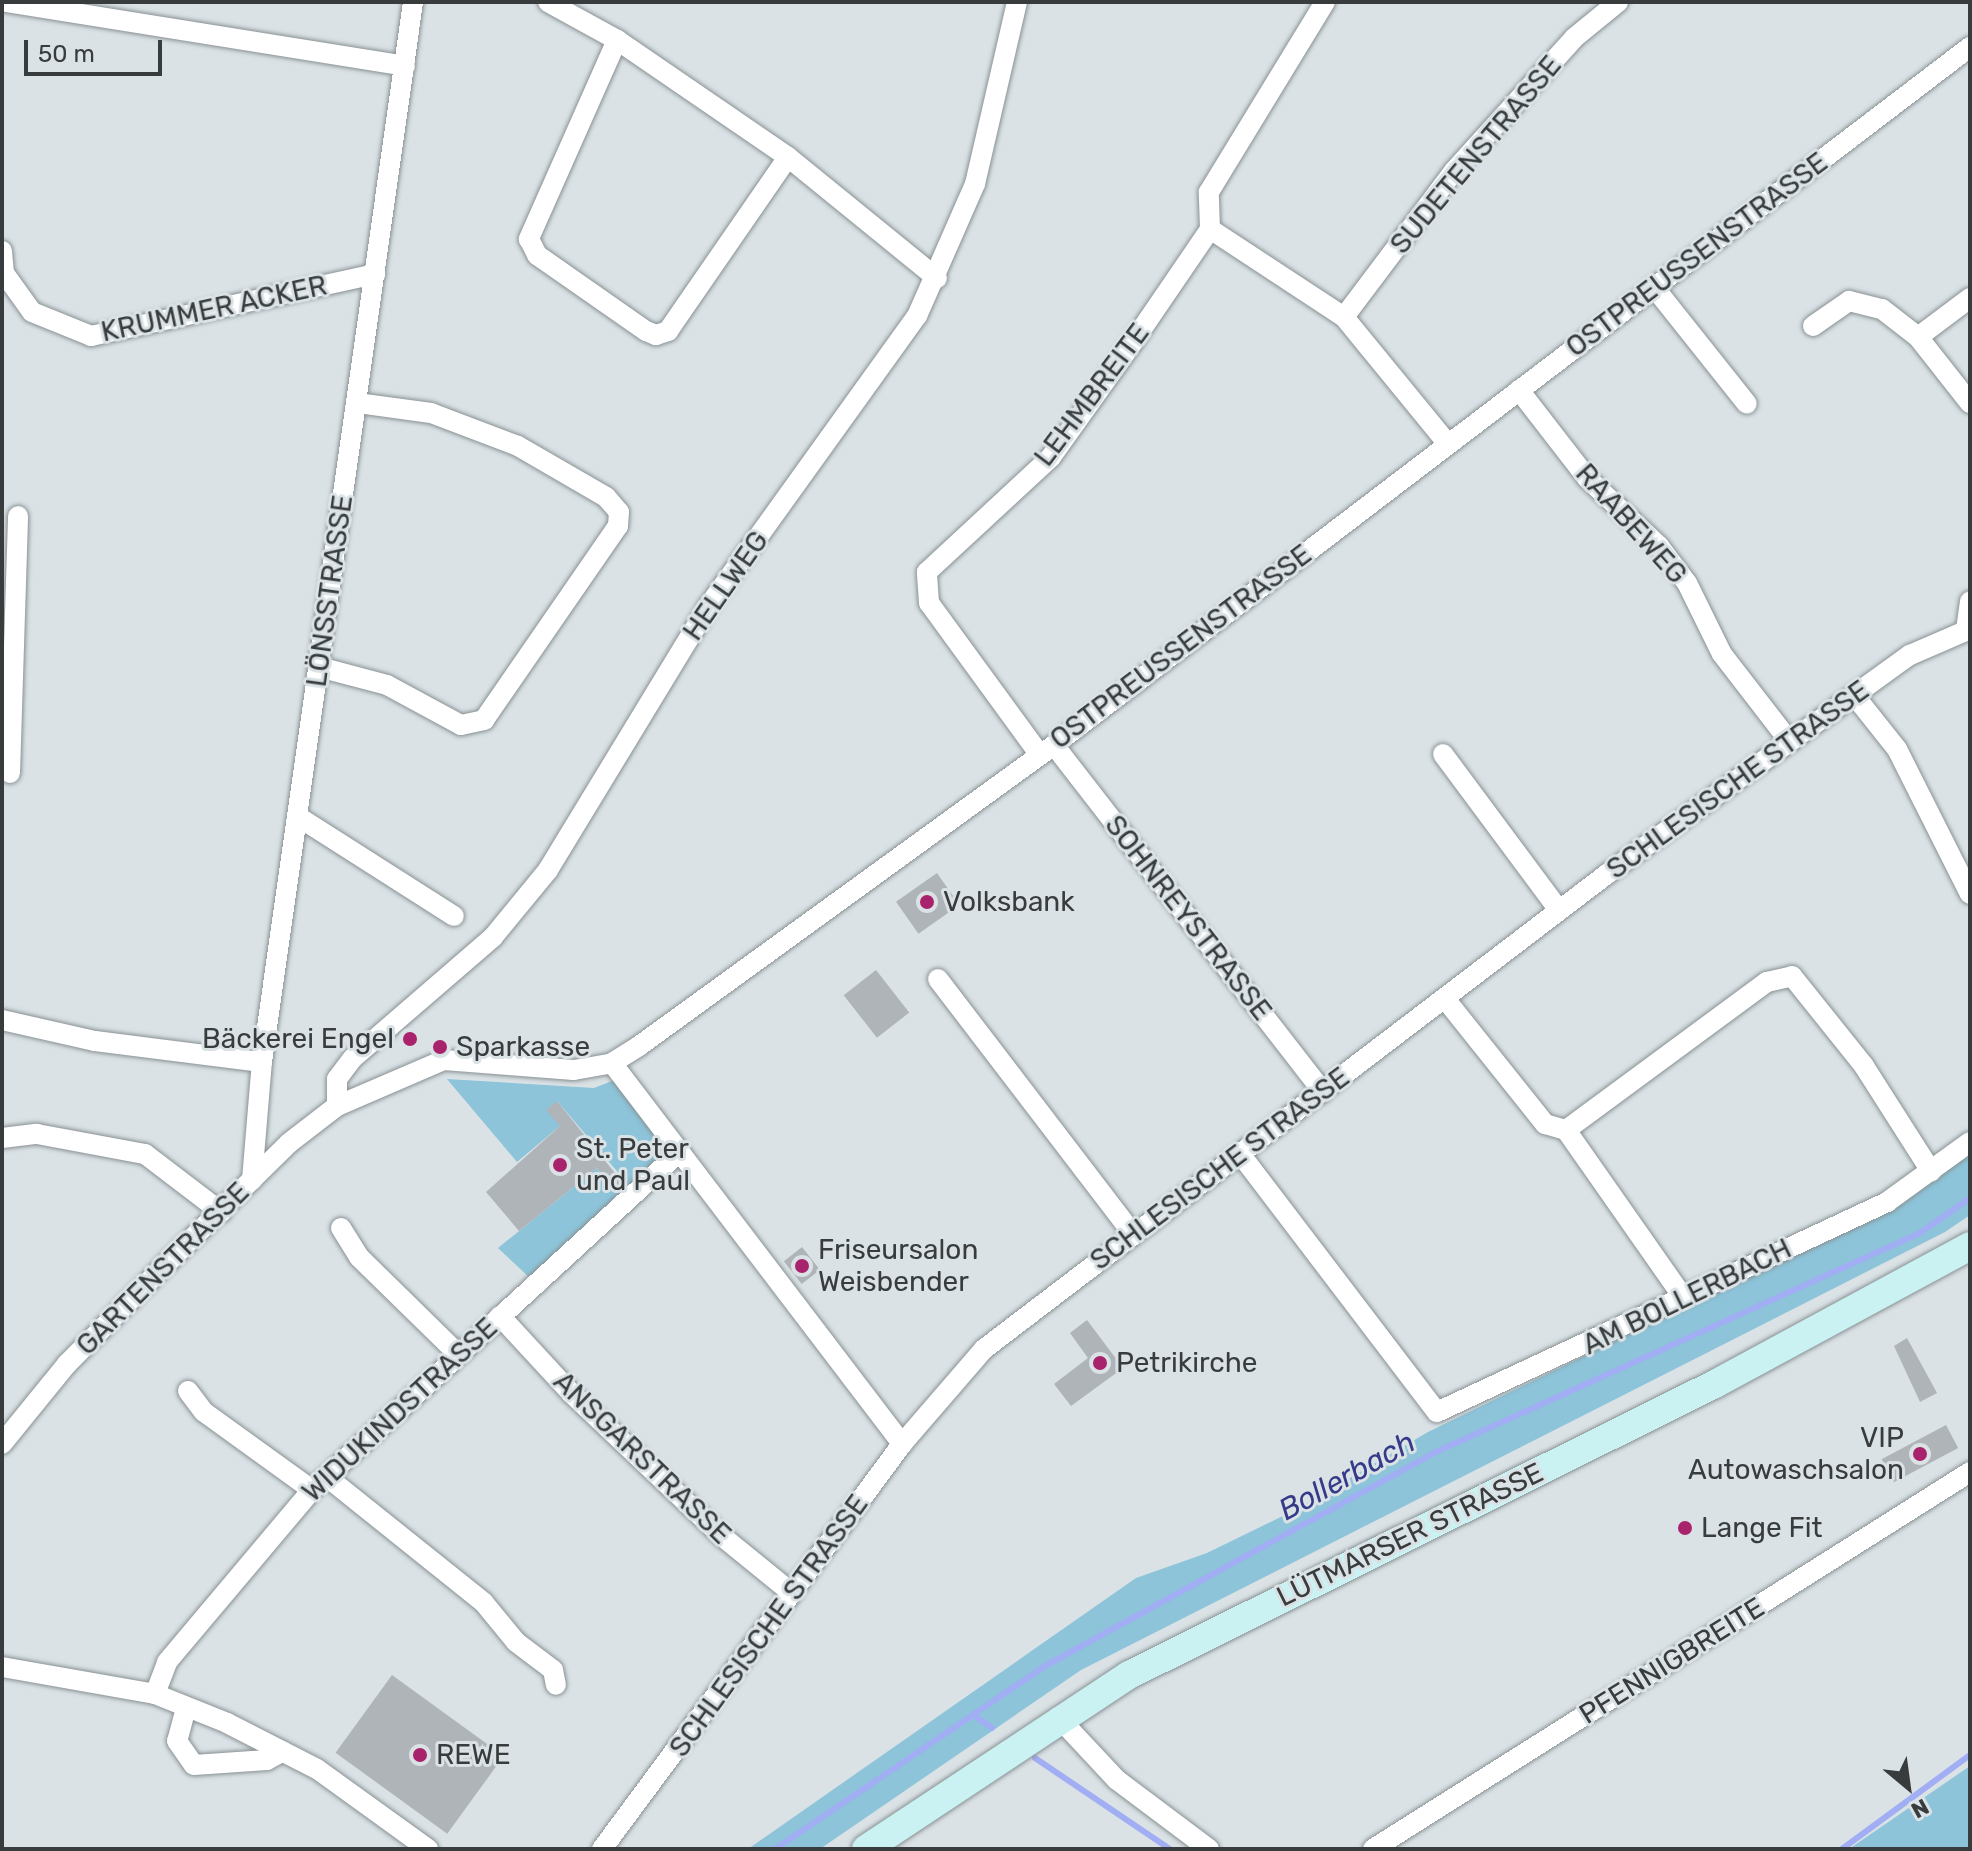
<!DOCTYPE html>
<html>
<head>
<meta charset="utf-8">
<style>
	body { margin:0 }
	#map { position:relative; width:1972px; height:1851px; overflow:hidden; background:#dae2e6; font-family:Rubik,sans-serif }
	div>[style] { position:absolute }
	.green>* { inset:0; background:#8dc4d9 }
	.stream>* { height:6px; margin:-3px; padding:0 3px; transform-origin:3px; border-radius:3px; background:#a1aef3 }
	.building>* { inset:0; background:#afb4b9; transform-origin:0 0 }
	.roads { filter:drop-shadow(0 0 2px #899194) drop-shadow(0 0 2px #899194) }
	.minor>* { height:20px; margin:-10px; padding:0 10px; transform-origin:10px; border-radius:10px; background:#fff }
	.secondary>* { height:28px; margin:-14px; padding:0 14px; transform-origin:14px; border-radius:14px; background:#cbf2f3 }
	.dots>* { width:22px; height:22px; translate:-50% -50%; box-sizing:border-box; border:4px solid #dae2e6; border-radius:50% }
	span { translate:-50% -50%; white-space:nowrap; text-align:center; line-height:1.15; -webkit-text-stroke:6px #dae2e6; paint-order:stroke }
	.street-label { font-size:28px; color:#383c3d }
	.poi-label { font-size:28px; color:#383c3d }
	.left { translate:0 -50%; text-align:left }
	.right { translate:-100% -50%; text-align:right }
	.water-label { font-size:30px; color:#353a89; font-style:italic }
	.frame { position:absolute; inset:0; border:4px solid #383c3d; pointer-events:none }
	.north { position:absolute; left:1868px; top:1747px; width:80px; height:80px; -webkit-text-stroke:6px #dae2e6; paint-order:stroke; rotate:151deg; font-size:22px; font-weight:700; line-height:32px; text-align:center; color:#383c3d }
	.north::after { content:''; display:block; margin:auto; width:28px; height:36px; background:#383c3d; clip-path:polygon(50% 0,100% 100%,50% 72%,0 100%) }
	.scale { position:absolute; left:24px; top:40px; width:138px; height:36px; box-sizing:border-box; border:4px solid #383c3d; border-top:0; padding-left:10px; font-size:24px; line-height:28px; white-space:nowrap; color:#383c3d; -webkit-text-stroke:6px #dae2e6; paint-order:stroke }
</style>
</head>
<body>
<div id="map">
	<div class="green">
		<div style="clip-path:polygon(447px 1079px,594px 1088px,617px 1079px,669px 1152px,530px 1278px,498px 1248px,597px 1168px,611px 1189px,620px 1187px,622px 1177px,557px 1101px,560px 1126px,517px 1162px)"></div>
		<div style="clip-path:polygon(1970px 1154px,1970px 1215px,1945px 1232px,1081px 1670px,820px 1849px,748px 1849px,1136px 1578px,1207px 1553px,1297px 1509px,1428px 1432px,1833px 1235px)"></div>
		<div style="clip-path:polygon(1970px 1766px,1970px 1849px,1849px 1849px)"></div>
	</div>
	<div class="stream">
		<div style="left:973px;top:1715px;width:23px;rotate:34deg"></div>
		<div style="left:1035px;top:1758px;width:163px;rotate:34deg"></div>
		<div style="left:775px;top:1849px;width:326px;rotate:-34.1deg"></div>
		<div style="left:1045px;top:1666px;width:448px;rotate:-28.7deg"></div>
		<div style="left:1438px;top:1451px;width:529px;rotate:-24.34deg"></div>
		<div style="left:1920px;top:1233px;width:61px;rotate:-35deg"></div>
		<div style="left:1842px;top:1849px;width:159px;rotate:-36.3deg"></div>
	</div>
	<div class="building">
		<div style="left:937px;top:873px;width:39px;height:50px;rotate:55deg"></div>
		<div style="left:876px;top:970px;width:54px;height:41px;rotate:52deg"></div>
		<div style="clip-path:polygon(557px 1101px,623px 1183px,610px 1188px,597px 1168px,519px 1231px,486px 1192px,560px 1126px,546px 1110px)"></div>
		<div style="left:802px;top:1247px;width:29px;height:23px;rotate:52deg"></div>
		<div style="clip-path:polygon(1087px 1320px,1123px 1368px,1071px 1406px,1054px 1384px,1088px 1358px,1070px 1333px)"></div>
		<div style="clip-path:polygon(1907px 1338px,1937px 1393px,1920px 1402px,1894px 1346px)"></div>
		<div style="left:1946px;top:1425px;width:26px;height:73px;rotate:62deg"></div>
		<div style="left:392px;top:1675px;width:138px;height:96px;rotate:36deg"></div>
	</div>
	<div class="roads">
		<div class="minor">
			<div style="left:6px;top:2px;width:404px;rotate:9.1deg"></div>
			<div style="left:548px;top:2px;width:79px;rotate:28.8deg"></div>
			<div style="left:617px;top:40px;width:207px;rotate:34.4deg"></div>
			<div style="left:788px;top:157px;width:192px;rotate:39.1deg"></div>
			<div style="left:617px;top:40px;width:218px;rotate:113.9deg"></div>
			<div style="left:529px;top:239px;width:18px;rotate:63deg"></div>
			<div style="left:537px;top:255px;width:133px;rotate:34.9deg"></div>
			<div style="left:646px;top:331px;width:11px;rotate:22deg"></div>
			<div style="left:656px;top:335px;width:13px;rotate:-18deg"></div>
			<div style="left:668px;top:331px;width:211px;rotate:-55.4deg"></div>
			<div style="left:1210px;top:229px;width:160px;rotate:33.3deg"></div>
			<div style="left:1344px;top:317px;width:163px;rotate:50.7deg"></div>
			<div style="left:2px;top:251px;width:22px;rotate:85deg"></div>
			<div style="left:4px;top:273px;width:48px;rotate:54.3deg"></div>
			<div style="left:32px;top:312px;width:64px;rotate:22.1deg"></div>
			<div style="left:91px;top:336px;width:291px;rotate:-12.3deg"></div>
			<div style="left:1654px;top:287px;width:149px;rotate:51.5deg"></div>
			<div style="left:1344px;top:317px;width:183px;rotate:-53deg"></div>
			<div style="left:1454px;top:171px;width:179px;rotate:-47.9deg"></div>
			<div style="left:1574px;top:38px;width:57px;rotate:-39.3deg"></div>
			<div style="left:1813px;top:326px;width:44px;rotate:-34.8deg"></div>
			<div style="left:1849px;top:301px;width:34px;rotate:14deg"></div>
			<div style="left:1882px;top:309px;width:46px;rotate:37.9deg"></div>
			<div style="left:1918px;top:337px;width:84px;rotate:51.8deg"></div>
			<div style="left:1918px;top:337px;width:65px;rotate:-36.9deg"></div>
			<div style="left:1519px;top:390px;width:111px;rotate:52.3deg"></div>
			<div style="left:1587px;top:478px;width:99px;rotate:43.4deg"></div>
			<div style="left:1659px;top:546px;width:46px;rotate:52.9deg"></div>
			<div style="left:1687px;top:583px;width:79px;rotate:63.8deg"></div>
			<div style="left:1722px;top:654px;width:111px;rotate:52.3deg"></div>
			<div style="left:1966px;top:630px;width:29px;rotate:-82deg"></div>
			<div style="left:319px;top:667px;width:70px;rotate:14.8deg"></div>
			<div style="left:387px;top:685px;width:84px;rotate:28.4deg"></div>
			<div style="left:461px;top:725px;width:24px;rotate:-12deg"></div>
			<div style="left:484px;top:720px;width:236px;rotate:-55.4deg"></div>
			<div style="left:618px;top:526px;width:14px;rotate:-86deg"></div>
			<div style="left:619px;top:512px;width:20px;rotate:-131deg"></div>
			<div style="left:606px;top:497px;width:102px;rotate:-149.9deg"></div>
			<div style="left:518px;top:446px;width:93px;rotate:-159.2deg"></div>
			<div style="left:431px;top:413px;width:75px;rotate:-172.3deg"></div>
			<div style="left:1854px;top:695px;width:69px;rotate:51.5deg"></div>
			<div style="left:1897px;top:749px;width:162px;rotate:63.3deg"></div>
			<div style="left:1054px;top:745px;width:439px;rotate:52.2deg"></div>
			<div style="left:1443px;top:754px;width:194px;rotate:53.4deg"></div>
			<div style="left:1040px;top:755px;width:188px;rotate:-126.1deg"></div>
			<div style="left:929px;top:603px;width:31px;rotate:-94deg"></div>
			<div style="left:927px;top:572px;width:169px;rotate:-42.8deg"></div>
			<div style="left:1051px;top:457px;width:141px;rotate:-54.5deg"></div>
			<div style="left:1133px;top:342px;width:137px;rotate:-55.7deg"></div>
			<div style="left:1210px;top:229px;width:37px;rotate:-92deg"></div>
			<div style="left:1209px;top:192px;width:223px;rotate:-58.6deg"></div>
			<div style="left:10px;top:773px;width:257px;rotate:-88.2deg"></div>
			<div style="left:297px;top:816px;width:186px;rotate:32.5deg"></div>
			<div style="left:938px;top:979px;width:321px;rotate:52.6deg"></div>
			<div style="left:1446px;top:1000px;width:159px;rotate:51.4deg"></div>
			<div style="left:1545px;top:1124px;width:22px;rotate:16deg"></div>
			<div style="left:1566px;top:1130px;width:250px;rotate:-36.4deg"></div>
			<div style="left:1767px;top:982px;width:26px;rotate:-13deg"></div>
			<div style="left:1792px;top:976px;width:115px;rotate:51.3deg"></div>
			<div style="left:1864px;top:1066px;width:125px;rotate:57.5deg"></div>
			<div style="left:2px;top:1020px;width:95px;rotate:12.7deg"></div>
			<div style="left:95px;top:1041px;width:168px;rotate:7.2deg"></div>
			<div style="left:612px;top:1063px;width:479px;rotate:52.7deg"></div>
			<div style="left:337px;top:1106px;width:27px;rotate:-90deg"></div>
			<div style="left:337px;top:1079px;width:26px;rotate:-53deg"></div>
			<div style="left:353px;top:1058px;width:185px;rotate:-40.8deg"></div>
			<div style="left:493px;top:937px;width:87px;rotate:-50.6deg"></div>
			<div style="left:548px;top:870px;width:306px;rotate:-58.7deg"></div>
			<div style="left:707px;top:608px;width:360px;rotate:-54.3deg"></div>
			<div style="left:917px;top:316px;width:144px;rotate:-66.3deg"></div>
			<div style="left:975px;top:184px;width:187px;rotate:-77deg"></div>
			<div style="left:1566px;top:1130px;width:200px;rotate:55deg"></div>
			<div style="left:2px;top:1138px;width:35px;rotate:-7deg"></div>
			<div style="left:37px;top:1134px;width:110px;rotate:10.5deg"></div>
			<div style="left:145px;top:1154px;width:96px;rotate:37.3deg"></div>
			<div style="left:1241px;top:1155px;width:323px;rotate:52.7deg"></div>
			<div style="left:1437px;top:1412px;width:497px;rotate:-25deg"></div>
			<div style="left:1887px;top:1202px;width:102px;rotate:-35.9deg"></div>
			<div style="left:252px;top:1180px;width:118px;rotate:-85.2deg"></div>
			<div style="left:262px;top:1062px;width:1071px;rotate:-81.89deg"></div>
			<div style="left:341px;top:1228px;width:34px;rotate:58deg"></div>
			<div style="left:359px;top:1257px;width:137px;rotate:44.4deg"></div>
			<div style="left:500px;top:1316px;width:105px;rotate:47.3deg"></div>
			<div style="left:571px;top:1393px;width:209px;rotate:43.5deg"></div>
			<div style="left:723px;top:1537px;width:89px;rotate:39.1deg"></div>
			<div style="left:188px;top:1391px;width:26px;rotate:53deg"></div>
			<div style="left:204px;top:1412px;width:133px;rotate:35.8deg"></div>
			<div style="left:2px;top:1444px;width:103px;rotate:-50.9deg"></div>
			<div style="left:67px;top:1364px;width:135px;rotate:-45.3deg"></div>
			<div style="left:162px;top:1268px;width:178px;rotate:-44.5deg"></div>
			<div style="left:289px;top:1143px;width:61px;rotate:-37.6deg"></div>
			<div style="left:337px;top:1106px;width:116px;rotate:-23.3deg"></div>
			<div style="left:444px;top:1060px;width:130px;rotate:4.4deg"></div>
			<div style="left:574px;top:1070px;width:39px;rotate:-10deg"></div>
			<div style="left:612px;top:1063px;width:32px;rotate:-32deg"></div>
			<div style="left:639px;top:1046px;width:513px;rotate:-35.95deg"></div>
			<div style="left:1054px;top:745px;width:1152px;rotate:-37.31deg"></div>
			<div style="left:327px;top:1477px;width:201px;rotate:38.7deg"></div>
			<div style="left:484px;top:1603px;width:50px;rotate:50.6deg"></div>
			<div style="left:516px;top:1642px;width:46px;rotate:37.1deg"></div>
			<div style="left:553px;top:1670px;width:15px;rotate:79deg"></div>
			<div style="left:2px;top:1667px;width:155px;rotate:10deg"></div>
			<div style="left:155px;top:1694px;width:78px;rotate:21.9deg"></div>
			<div style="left:227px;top:1723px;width:101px;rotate:27.1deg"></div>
			<div style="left:317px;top:1769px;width:137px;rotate:35.8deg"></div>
			<div style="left:155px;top:1694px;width:34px;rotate:-69deg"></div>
			<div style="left:167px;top:1662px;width:225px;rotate:-49.9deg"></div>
			<div style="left:312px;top:1490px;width:498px;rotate:-42.6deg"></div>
			<div style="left:186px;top:1708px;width:34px;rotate:105deg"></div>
			<div style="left:177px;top:1741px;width:29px;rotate:55deg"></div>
			<div style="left:194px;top:1765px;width:73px;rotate:-3.9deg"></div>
			<div style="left:267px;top:1760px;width:18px;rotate:-29deg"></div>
			<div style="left:1058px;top:1717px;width:86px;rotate:46.9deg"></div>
			<div style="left:1117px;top:1780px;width:115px;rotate:36.9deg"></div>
			<div style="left:602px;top:1849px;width:504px;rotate:-53.47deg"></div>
			<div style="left:902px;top:1444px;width:125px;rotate:-49.2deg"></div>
			<div style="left:984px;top:1349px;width:783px;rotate:-37.32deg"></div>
			<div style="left:1607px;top:874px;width:374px;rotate:-35.9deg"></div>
			<div style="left:1910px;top:655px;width:65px;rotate:-23.4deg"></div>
			<div style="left:1373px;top:1849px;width:706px;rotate:-32.27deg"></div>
		</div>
		<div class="secondary">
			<div style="left:866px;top:1849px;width:315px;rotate:-33.5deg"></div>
			<div style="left:1129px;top:1675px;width:654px;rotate:-26.41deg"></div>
			<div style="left:1715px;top:1384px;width:290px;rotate:-28.4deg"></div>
		</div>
	</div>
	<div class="dots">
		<div style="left:927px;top:902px;background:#a8236c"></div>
		<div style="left:410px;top:1039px;background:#a8236c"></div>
		<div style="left:440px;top:1047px;background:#a8236c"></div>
		<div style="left:560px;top:1165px;background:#a8236c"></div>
		<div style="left:802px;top:1266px;background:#a8236c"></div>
		<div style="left:1100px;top:1363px;background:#a8236c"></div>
		<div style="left:1920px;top:1454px;background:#a8236c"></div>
		<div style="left:1685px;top:1528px;background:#a8236c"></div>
		<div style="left:420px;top:1755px;background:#a8236c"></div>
	</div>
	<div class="street-label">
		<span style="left:1476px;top:155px;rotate:-50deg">SUDETENSTRASSE</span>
		<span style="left:1697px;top:255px;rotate:-37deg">OSTPREUSSENSTRASSE</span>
		<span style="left:214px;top:309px;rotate:-12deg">KRUMMER ACKER</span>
		<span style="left:1092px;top:395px;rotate:-53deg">LEHMBREITE</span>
		<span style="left:1631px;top:524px;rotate:48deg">RAABEWEG</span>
		<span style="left:726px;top:586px;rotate:-55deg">HELLWEG</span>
		<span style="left:330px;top:591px;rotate:-82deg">LÖNSSTRASSE</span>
		<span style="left:1181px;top:647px;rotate:-37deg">OSTPREUSSENSTRASSE</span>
		<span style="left:1738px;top:780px;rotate:-36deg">SCHLESISCHE STRASSE</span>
		<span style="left:1188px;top:918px;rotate:52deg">SOHNREYSTRASSE</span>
		<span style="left:1220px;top:1169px;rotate:-37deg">SCHLESISCHE STRASSE</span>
		<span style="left:163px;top:1269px;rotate:-45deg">GARTENSTRASSE</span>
		<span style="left:1687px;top:1297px;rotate:-26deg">AM BOLLERBACH</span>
		<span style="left:400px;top:1410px;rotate:-43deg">WIDUKINDSTRASSE</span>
		<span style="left:642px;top:1458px;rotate:44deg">ANSGARSTRASSE</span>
		<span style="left:1410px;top:1535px;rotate:-26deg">LÜTMARSER STRASSE</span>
		<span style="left:769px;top:1626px;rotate:-54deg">SCHLESISCHE STRASSE</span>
		<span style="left:1672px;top:1661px;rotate:-32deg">PFENNIGBREITE</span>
	</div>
	<div class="poi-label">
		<span class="left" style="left:943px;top:902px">Volksbank</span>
		<span class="right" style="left:394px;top:1039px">Bäckerei Engel</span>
		<span class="left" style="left:456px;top:1047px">Sparkasse</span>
		<span class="left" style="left:576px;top:1165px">St. Peter<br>und Paul</span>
		<span class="left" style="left:818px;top:1266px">Friseursalon<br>Weisbender</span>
		<span class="left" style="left:1116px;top:1363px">Petrikirche</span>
		<span class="right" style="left:1904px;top:1454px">VIP<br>Autowaschsalon</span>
		<span class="left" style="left:1701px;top:1528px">Lange Fit</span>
		<span class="left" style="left:436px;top:1755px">REWE</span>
	</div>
	<div class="water-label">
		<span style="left:1347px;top:1476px;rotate:-29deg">Bollerbach</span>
	</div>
	<div class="frame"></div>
	<div class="north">N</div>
	<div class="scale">50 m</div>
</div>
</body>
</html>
